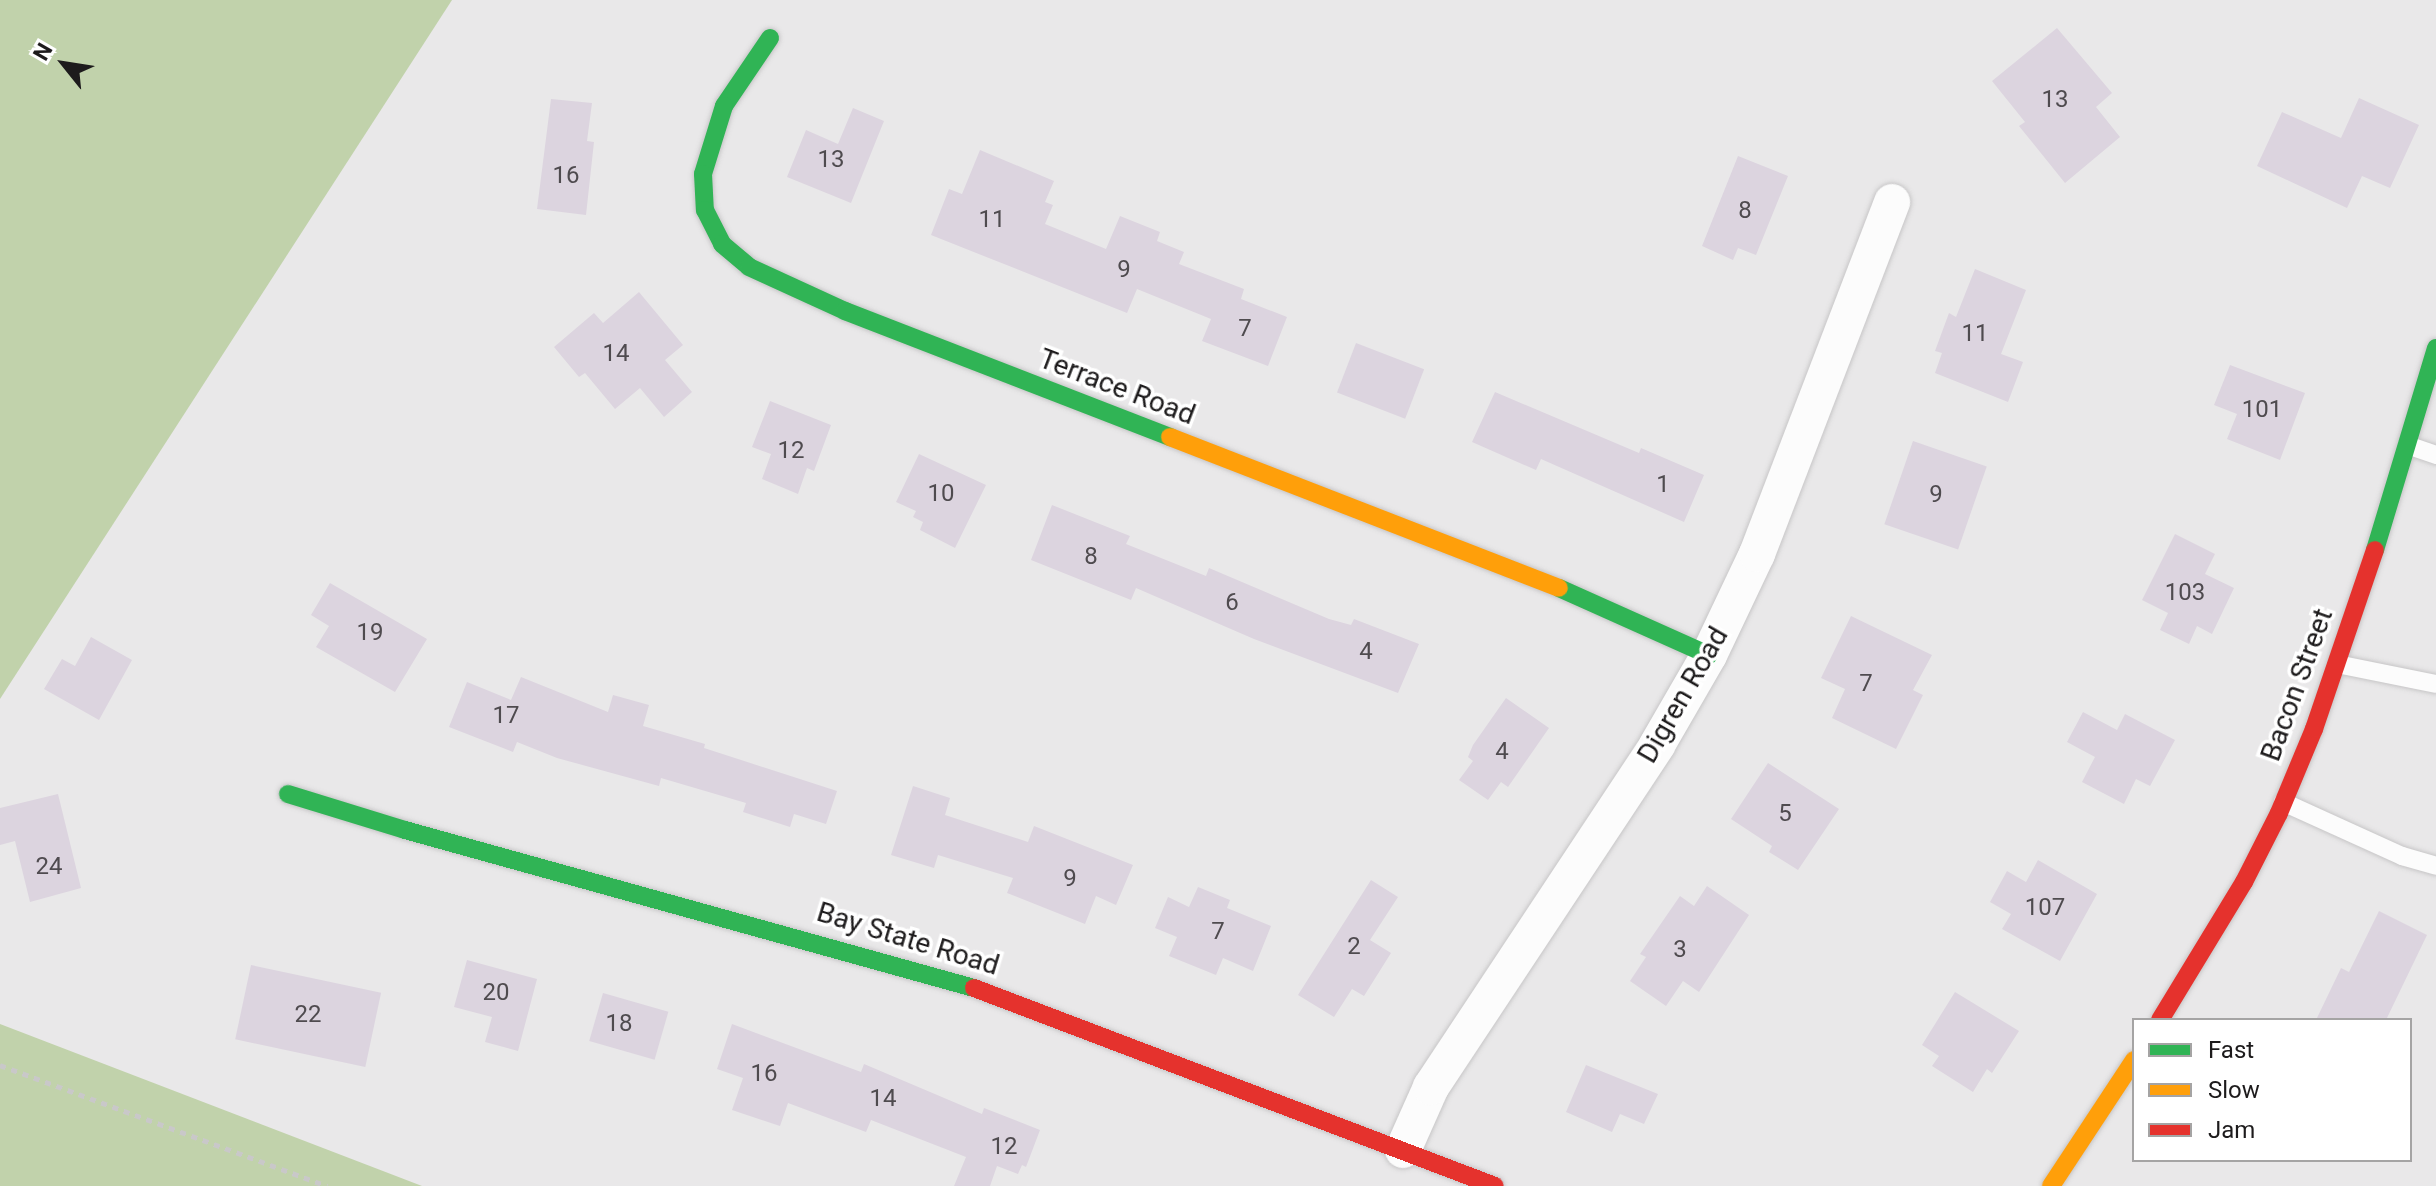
<!DOCTYPE html>
<html>
<head>
<meta charset="utf-8">
<style>
	body { margin:0 }
	#map { position:relative; width:2436px; height:1186px; overflow:hidden; background:#e9e8e9; font-family:Roboto,sans-serif }
	div>[style] { position:absolute }
	.forest>* { inset:0; background:#c1d2ab }
	.building>* { inset:0; background:#dcd4df; transform-origin:0 0 }
	.path>* { height:5px; margin-top:-2.5px; transform-origin:0; background:repeating-linear-gradient(90deg,#c9c8c9 0 6px,transparent 0 12px) }
	.roads { filter:drop-shadow(0 0 2px #c7c6c7) drop-shadow(0 0 2px #c7c6c7) }
	.lane>* { height:18px; margin:-9px; padding:0 9px; transform-origin:9px; border-radius:9px; background:#fcfcfc }
	.street>* { height:36px; margin:-18px; padding:0 18px; transform-origin:18px; border-radius:18px; background:#fcfcfc }
	.fast>* { height:18px; margin:-9px; padding:0 9px; transform-origin:9px; border-radius:9px; background:#30b455 }
	.slow>* { height:18px; margin:-9px; padding:0 9px; transform-origin:9px; border-radius:9px; background:#ff9f0a }
	.jam>* { height:18px; margin:-9px; padding:0 9px; transform-origin:9px; border-radius:9px; background:#e5322d }
	span { translate:-50% -50%; white-space:nowrap; text-align:center; line-height:1.15; -webkit-text-stroke:7px #fff; paint-order:stroke }
	.number-label { font-size:24px; color:#4f4b4f }
	.number-label span { -webkit-text-stroke-width:0 }
	.street-label { font-size:28px; color:#1d1b1c }
	.legend { position:absolute; left:2132px; top:1018px; width:280px; height:144px; box-sizing:border-box; background:#fff; border:2px solid #a5a4a4; margin:0; padding:10px 14px; list-style:none; font-size:24px; color:#1d1b1c }
	.legend li { display:flex; align-items:center; gap:16px; height:40px }
	.legend b { width:40px; border:2px solid #a5a4a4 }
	.north { position:absolute; left:24px; top:24px; width:80px; height:80px; -webkit-text-stroke:6px #fff; paint-order:stroke; rotate:300deg; font-size:22px; font-weight:700; line-height:32px; text-align:center; color:#1d1b1c }
	.north::after { content:''; display:block; margin:auto; width:28px; height:36px; background:#1d1b1c; clip-path:polygon(50% 0,100% 100%,50% 72%,0 100%) }
</style>
</head>
<body>
<div id="map">
	<div class="forest">
		<div style="clip-path:polygon(0 0,452px 0,0 699px)"></div>
		<div style="clip-path:polygon(0 1024px,422px 1186px,0 1186px)"></div>
	</div>
	<div class="building">
		<div style="clip-path:polygon(2057px 28px,2112px 93px,2096px 107px,2120px 137px,2065px 183px,2019px 126px,2025px 122px,1992px 81px)"></div>
		<div style="clip-path:polygon(2359px 98px,2419px 125px,2390px 188px,2362px 176px,2347px 208px,2257px 166px,2282px 112px,2341px 138px)"></div>
		<div style="clip-path:polygon(551px 99px,592px 103px,587px 141px,594px 142px,586px 215px,537px 209px)"></div>
		<div style="clip-path:polygon(853px 108px,884px 121px,851px 203px,787px 177px,806px 130px,838px 144px)"></div>
		<div style="clip-path:polygon(980px 150px,1054px 181px,1045px 202px,1053px 205px,1045px 224px,1106px 249px,1120px 216px,1160px 232px,1157px 241px,1184px 252px,1179px 264px,1244px 289px,1241px 299px,1287px 317px,1268px 366px,1202px 341px,1211px 319px,1137px 289px,1127px 313px,931px 235px,949px 189px,962px 194px)"></div>
		<div style="clip-path:polygon(1738px 156px,1788px 176px,1756px 255px,1738px 248px,1733px 260px,1702px 246px)"></div>
		<div style="clip-path:polygon(1975px 269px,2026px 290px,2001px 354px,2023px 362px,2008px 402px,1935px 373px,1942px 353px,1935px 351px,1949px 313px,1956px 317px)"></div>
		<div style="clip-path:polygon(639px 292px,683px 345px,665px 360px,692px 392px,664px 417px,640px 388px,615px 409px,585px 373px,579px 377px,554px 347px,594px 313px,603px 323px)"></div>
		<div style="left:1356px;top:343px;width:73px;height:53px;rotate:21deg"></div>
		<div style="clip-path:polygon(2230px 365px,2305px 393px,2280px 460px,2227px 439px,2237px 414px,2214px 405px)"></div>
		<div style="clip-path:polygon(1495px 392px,1639px 453px,1641px 448px,1704px 475px,1684px 522px,1541px 459px,1536px 470px,1472px 442px)"></div>
		<div style="clip-path:polygon(770px 401px,831px 425px,814px 471px,807px 468px,798px 494px,762px 479px,771px 454px,752px 447px)"></div>
		<div style="left:1913px;top:441px;width:78px;height:88px;rotate:19deg"></div>
		<div style="clip-path:polygon(919px 454px,986px 485px,955px 548px,920px 530px,923px 522px,913px 517px,916px 511px,896px 502px)"></div>
		<div style="clip-path:polygon(1052px 505px,1130px 536px,1126px 544px,1206px 576px,1209px 568px,1329px 619px,1351px 625px,1354px 619px,1419px 644px,1398px 693px,1254px 639px,1136px 588px,1131px 600px,1031px 560px)"></div>
		<div style="clip-path:polygon(2175px 534px,2215px 554px,2205px 574px,2234px 588px,2212px 634px,2197px 626px,2189px 644px,2160px 630px,2168px 613px,2142px 600px)"></div>
		<div style="clip-path:polygon(330px 583px,427px 639px,395px 692px,316px 647px,329px 626px,311px 615px)"></div>
		<div style="clip-path:polygon(1851px 616px,1932px 655px,1913px 690px,1923px 695px,1896px 749px,1832px 718px,1845px 689px,1821px 678px)"></div>
		<div style="clip-path:polygon(91px 637px,132px 660px,99px 720px,44px 689px,62px 659px,75px 666px)"></div>
		<div style="clip-path:polygon(521px 677px,608px 712px,613px 695px,649px 705px,643px 726px,705px 744px,704px 748px,837px 791px,826px 824px,794px 814px,790px 827px,743px 812px,746px 803px,661px 778px,659px 786px,557px 758px,517px 742px,513px 752px,449px 727px,467px 682px,511px 700px)"></div>
		<div style="clip-path:polygon(1506px 698px,1549px 728px,1508px 787px,1501px 782px,1488px 800px,1459px 780px,1473px 761px,1468px 757px,1473px 745px)"></div>
		<div style="clip-path:polygon(2083px 712px,2117px 730px,2125px 714px,2175px 740px,2150px 786px,2136px 779px,2124px 804px,2082px 782px,2095px 757px,2067px 742px)"></div>
		<div style="clip-path:polygon(1768px 763px,1839px 809px,1798px 870px,1769px 852px,1772px 846px,1731px 819px)"></div>
		<div style="clip-path:polygon(913px 786px,950px 798px,945px 815px,1028px 842px,1034px 826px,1133px 865px,1116px 905px,1096px 896px,1085px 924px,1007px 893px,1013px 878px,938px 855px,934px 868px,891px 855px)"></div>
		<div style="clip-path:polygon(58px 794px,81px 888px,30px 902px,15px 841px,0 845px,0 808px)"></div>
		<div style="clip-path:polygon(2038px 860px,2097px 894px,2060px 961px,2002px 929px,2011px 914px,1990px 902px,2007px 871px,2026px 882px)"></div>
		<div style="clip-path:polygon(1371px 880px,1398px 897px,1370px 940px,1391px 953px,1364px 996px,1352px 989px,1334px 1017px,1298px 995px)"></div>
		<div style="clip-path:polygon(1707px 886px,1749px 915px,1699px 992px,1683px 981px,1666px 1006px,1630px 981px,1646px 957px,1640px 954px,1680px 896px,1694px 906px)"></div>
		<div style="clip-path:polygon(1198px 887px,1230px 900px,1227px 908px,1271px 926px,1253px 971px,1223px 958px,1216px 975px,1169px 956px,1177px 937px,1155px 928px,1168px 897px,1189px 907px)"></div>
		<div style="clip-path:polygon(2379px 911px,2427px 935px,2386px 1020px,2316px 1020px,2341px 968px,2349px 972px)"></div>
		<div style="clip-path:polygon(467px 960px,537px 979px,518px 1051px,485px 1042px,492px 1017px,454px 1007px)"></div>
		<div style="left:251px;top:965px;width:133px;height:76px;rotate:12deg"></div>
		<div style="clip-path:polygon(1955px 992px,2019px 1031px,1992px 1073px,1987px 1069px,1973px 1092px,1932px 1066px,1939px 1056px,1922px 1045px)"></div>
		<div style="left:603px;top:993px;width:68px;height:50px;rotate:16deg"></div>
		<div style="clip-path:polygon(732px 1024px,861px 1072px,864px 1064px,982px 1114px,984px 1108px,1040px 1130px,1026px 1167px,1022px 1165px,1018px 1174px,997px 1166px,990px 1186px,954px 1186px,966px 1157px,871px 1120px,866px 1132px,788px 1103px,780px 1126px,732px 1110px,743px 1078px,717px 1069px)"></div>
		<div style="clip-path:polygon(1586px 1065px,1658px 1094px,1644px 1124px,1620px 1114px,1612px 1132px,1566px 1112px)"></div>
	</div>
	<div class="path">
		<div style="left:0;top:1065px;width:349px;rotate:20.3deg"></div>
	</div>
	<div class="roads">
		<div class="lane">
			<div style="left:2407px;top:445px;width:31px;rotate:19deg"></div>
			<div style="left:2337px;top:664px;width:101px;rotate:11.4deg"></div>
			<div style="left:2283px;top:802px;width:131px;rotate:24.4deg"></div>
			<div style="left:2402px;top:856px;width:35px;rotate:16deg"></div>
		</div>
		<div class="street">
			<div style="left:1403px;top:1150px;width:69px;rotate:-66deg"></div>
			<div style="left:1431px;top:1087px;width:410px;rotate:-56.5deg"></div>
			<div style="left:1657px;top:745px;width:104px;rotate:-60deg"></div>
			<div style="left:1709px;top:655px;width:112px;rotate:-64.6deg"></div>
			<div style="left:1757px;top:554px;width:377px;rotate:-69deg"></div>
		</div>
		<div class="fast">
			<div style="left:770px;top:38px;width:82px;rotate:124.1deg"></div>
			<div style="left:724px;top:106px;width:71px;rotate:107.2deg"></div>
			<div style="left:703px;top:174px;width:36px;rotate:87deg"></div>
			<div style="left:705px;top:210px;width:38px;rotate:63deg"></div>
			<div style="left:722px;top:244px;width:35px;rotate:40deg"></div>
			<div style="left:749px;top:267px;width:106px;rotate:24.6deg"></div>
			<div style="left:845px;top:311px;width:349px;rotate:21.2deg"></div>
			<div style="left:2375px;top:550px;width:211px;rotate:-73.2deg"></div>
			<div style="left:1559px;top:588px;width:164px;rotate:24.1deg"></div>
			<div style="left:288px;top:794px;width:122px;rotate:17.1deg"></div>
			<div style="left:405px;top:830px;width:591px;rotate:15.52deg"></div>
		</div>
		<div class="slow">
			<div style="left:1170px;top:437px;width:417px;rotate:21.2deg"></div>
			<div style="left:2051px;top:1186px;width:151px;rotate:-56.6deg"></div>
		</div>
		<div class="jam">
			<div style="left:974px;top:988px;width:557px;rotate:20.81deg"></div>
			<div style="left:2160px;top:1020px;width:162px;rotate:-58.7deg"></div>
			<div style="left:2244px;top:882px;width:77px;rotate:-63.1deg"></div>
			<div style="left:2279px;top:813px;width:91px;rotate:-67.4deg"></div>
			<div style="left:2314px;top:729px;width:189px;rotate:-71.2deg"></div>
		</div>
	</div>
	<div class="number-label">
		<span style="left:2055px;top:100px">13</span>
		<span style="left:831px;top:160px">13</span>
		<span style="left:566px;top:176px">16</span>
		<span style="left:1745px;top:211px">8</span>
		<span style="left:992px;top:220px">11</span>
		<span style="left:1124px;top:270px">9</span>
		<span style="left:1245px;top:329px">7</span>
		<span style="left:1975px;top:334px">11</span>
		<span style="left:616px;top:354px">14</span>
		<span style="left:2262px;top:410px">101</span>
		<span style="left:791px;top:451px">12</span>
		<span style="left:1663px;top:485px">1</span>
		<span style="left:941px;top:494px">10</span>
		<span style="left:1936px;top:495px">9</span>
		<span style="left:1091px;top:557px">8</span>
		<span style="left:2185px;top:593px">103</span>
		<span style="left:1232px;top:603px">6</span>
		<span style="left:370px;top:633px">19</span>
		<span style="left:1366px;top:652px">4</span>
		<span style="left:1866px;top:684px">7</span>
		<span style="left:506px;top:716px">17</span>
		<span style="left:1502px;top:752px">4</span>
		<span style="left:1785px;top:814px">5</span>
		<span style="left:49px;top:867px">24</span>
		<span style="left:1070px;top:879px">9</span>
		<span style="left:2045px;top:908px">107</span>
		<span style="left:1218px;top:932px">7</span>
		<span style="left:1354px;top:947px">2</span>
		<span style="left:1680px;top:950px">3</span>
		<span style="left:496px;top:993px">20</span>
		<span style="left:308px;top:1015px">22</span>
		<span style="left:619px;top:1024px">18</span>
		<span style="left:764px;top:1074px">16</span>
		<span style="left:883px;top:1099px">14</span>
		<span style="left:1004px;top:1147px">12</span>
	</div>
	<div class="street-label">
		<span style="left:1117px;top:387px;rotate:21deg">Terrace Road</span>
		<span style="left:2297px;top:685px;rotate:-70deg">Bacon Street</span>
		<span style="left:1683px;top:695px;rotate:-60deg">Digren Road</span>
		<span style="left:908px;top:939px;rotate:17deg">Bay State Road</span>
	</div>
	<ul class="legend">
	<li><b style="height:10px;background:#30b455"></b>Fast</li>
	<li><b style="height:10px;background:#ff9f0a"></b>Slow</li>
	<li><b style="height:10px;background:#e5322d"></b>Jam</li>
	</ul>
	<div class="north">N</div>
</div>
</body>
</html>
